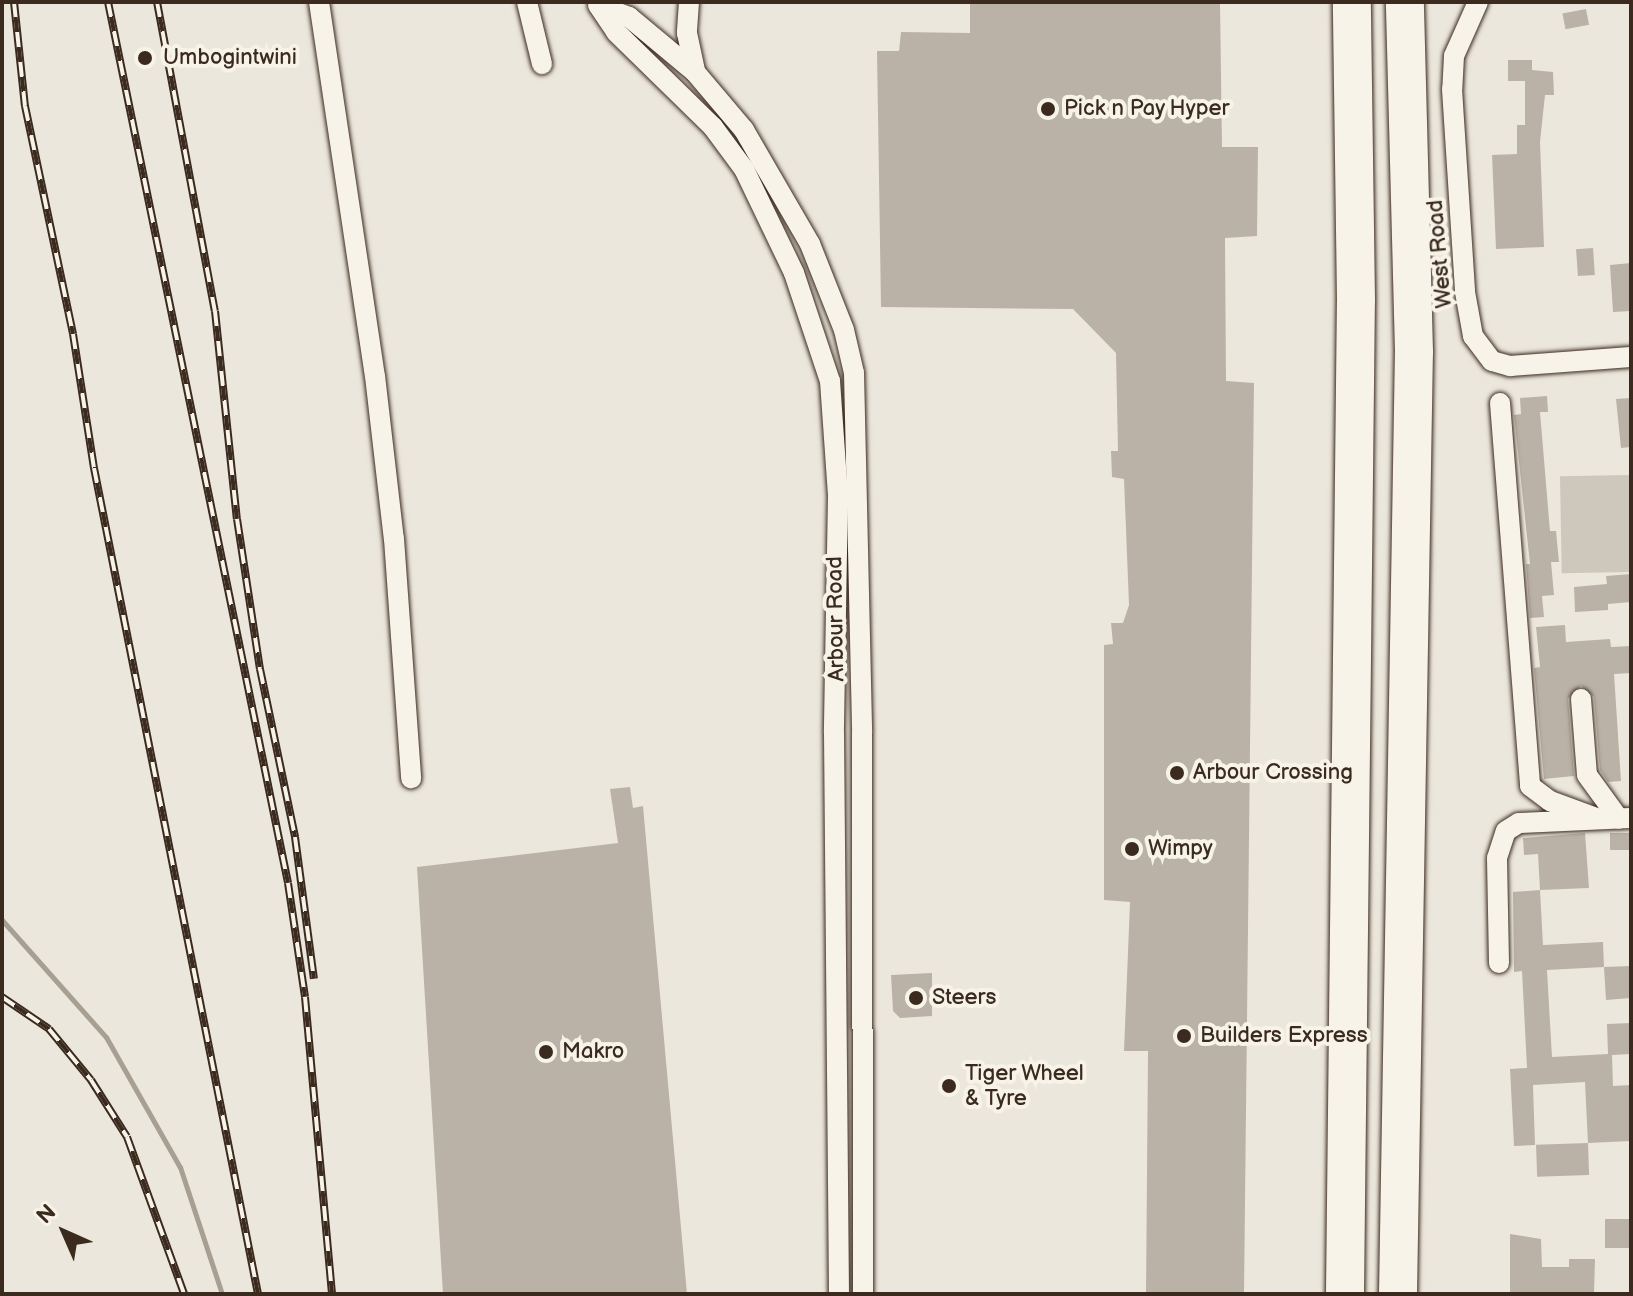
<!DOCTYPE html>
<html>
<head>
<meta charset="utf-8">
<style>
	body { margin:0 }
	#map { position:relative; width:1633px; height:1296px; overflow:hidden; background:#ece7dc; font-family:"Balsamiq Sans",sans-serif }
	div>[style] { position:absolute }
	.green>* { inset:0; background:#cec8bc; transform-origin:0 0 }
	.stream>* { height:5px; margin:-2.5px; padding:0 2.5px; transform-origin:2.5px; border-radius:2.5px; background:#a89f93 }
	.building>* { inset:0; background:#bab2a7; transform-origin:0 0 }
	.roads { filter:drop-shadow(0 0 2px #3b2a1e) drop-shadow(0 0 2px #3b2a1e) }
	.minor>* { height:20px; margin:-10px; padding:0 10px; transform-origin:10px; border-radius:10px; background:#f7f3e8 }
	.motorway>* { height:38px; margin:-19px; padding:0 19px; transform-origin:19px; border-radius:19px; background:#f7f3e8 }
	.rail>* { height:8px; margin-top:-4px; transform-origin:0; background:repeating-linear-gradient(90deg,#f7f3e8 0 15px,#3b2a1e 0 30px); box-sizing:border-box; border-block:2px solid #3b2a1e }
	.dots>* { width:22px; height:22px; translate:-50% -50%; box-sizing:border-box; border:4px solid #f7f3e8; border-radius:50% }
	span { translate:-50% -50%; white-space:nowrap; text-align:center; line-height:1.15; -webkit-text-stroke:8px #f7f3e8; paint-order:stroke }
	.poi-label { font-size:22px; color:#3b2a1e }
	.left { translate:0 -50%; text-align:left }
	.street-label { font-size:22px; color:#3b2a1e }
	.frame { position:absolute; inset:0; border:4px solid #3b2a1e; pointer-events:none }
	.north { position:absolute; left:24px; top:1192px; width:80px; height:80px; -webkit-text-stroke:6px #f7f3e8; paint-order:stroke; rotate:315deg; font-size:22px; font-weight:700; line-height:32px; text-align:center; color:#3b2a1e }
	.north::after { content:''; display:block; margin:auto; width:28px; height:36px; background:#3b2a1e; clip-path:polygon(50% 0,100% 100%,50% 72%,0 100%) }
</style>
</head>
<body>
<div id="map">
	<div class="green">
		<div style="left:1629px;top:475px;width:97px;height:69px;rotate:89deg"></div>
	</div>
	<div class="stream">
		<div style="left:2px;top:920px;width:157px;rotate:48.4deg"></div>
		<div style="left:106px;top:1037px;width:150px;rotate:60.4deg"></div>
		<div style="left:180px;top:1167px;width:134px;rotate:71.7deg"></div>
	</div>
	<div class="building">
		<div style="clip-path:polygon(970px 2px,1220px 2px,1222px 147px,1258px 147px,1257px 236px,1225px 238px,1226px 381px,1254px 383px,1244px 1294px,1146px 1294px,1148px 1051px,1124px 1051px,1130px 902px,1104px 900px,1104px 645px,1113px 644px,1111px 623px,1123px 623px,1129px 605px,1124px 479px,1112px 477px,1111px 451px,1118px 451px,1116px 353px,1073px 309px,881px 307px,877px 51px,899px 51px,901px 32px,970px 33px)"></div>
		<div style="left:1586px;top:9px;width:16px;height:24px;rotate:79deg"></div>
		<div style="clip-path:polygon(1508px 60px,1532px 60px,1532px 70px,1553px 72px,1554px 95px,1545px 95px,1540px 142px,1544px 247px,1496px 249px,1492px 155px,1517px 154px,1517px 125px,1525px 125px,1525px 81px,1508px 81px)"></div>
		<div style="left:1593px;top:248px;width:27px;height:17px;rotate:86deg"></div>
		<div style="clip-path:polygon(1631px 263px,1631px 311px,1613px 312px,1610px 265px)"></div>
		<div style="clip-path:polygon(1547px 396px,1548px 412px,1540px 412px,1550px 531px,1556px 531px,1559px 562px,1551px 562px,1554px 595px,1542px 596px,1544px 617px,1530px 618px,1526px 564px,1530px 564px,1514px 415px,1521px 414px,1520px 398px)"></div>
		<div style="clip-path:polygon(1631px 398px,1631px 447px,1621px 448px,1616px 399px)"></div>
		<div style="clip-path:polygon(1631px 574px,1631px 602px,1608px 604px,1608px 610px,1575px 612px,1574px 587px,1607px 584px,1606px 576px)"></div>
		<div style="clip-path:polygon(1565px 625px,1566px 642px,1610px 639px,1611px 647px,1631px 646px,1631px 673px,1614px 674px,1621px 781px,1608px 782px,1600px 770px,1594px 697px,1581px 686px,1568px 699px,1574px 776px,1544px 779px,1534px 668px,1540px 667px,1536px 627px)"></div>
		<div style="clip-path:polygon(630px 787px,633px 808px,643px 806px,687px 1294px,443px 1294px,417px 867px,618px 843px,610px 789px)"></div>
		<div style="clip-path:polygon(1585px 833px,1589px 888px,1540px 890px,1538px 854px,1524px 855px,1523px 838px)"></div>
		<div style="left:1631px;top:833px;width:17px;height:21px;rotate:90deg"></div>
		<div style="clip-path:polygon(1540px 890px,1543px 945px,1603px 942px,1604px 967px,1630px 966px,1631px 998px,1606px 1000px,1604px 967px,1547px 970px,1552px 1057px,1608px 1054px,1607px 1024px,1631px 1023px,1631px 1054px,1612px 1055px,1613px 1086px,1631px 1085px,1631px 1141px,1588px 1143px,1585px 1082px,1533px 1085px,1535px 1145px,1514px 1146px,1510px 1069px,1527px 1068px,1522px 971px,1514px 972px,1513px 892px)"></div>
		<div style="clip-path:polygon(932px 973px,932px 1016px,900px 1018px,893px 1011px,891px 975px)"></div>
		<div style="left:1588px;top:1143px;width:32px;height:52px;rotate:88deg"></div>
		<div style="left:1605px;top:1219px;width:26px;height:29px"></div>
		<div style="clip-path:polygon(1510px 1234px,1541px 1239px,1542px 1267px,1569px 1267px,1569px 1259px,1595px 1259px,1594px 1294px,1510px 1294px)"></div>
	</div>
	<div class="roads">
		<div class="minor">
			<div style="left:319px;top:2px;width:378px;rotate:81.5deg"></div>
			<div style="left:375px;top:376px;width:164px;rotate:83.4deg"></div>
			<div style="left:394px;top:539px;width:240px;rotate:85.9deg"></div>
			<div style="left:527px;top:2px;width:64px;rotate:76.4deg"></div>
			<div style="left:689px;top:2px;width:31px;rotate:94deg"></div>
			<div style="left:687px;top:33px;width:40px;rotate:78deg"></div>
			<div style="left:1478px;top:2px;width:59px;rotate:114deg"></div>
			<div style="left:1454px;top:56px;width:33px;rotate:93deg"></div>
			<div style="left:1452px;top:89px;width:203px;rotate:86.3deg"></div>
			<div style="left:1465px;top:292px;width:45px;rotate:79.7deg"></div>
			<div style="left:1473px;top:336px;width:31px;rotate:53deg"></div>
			<div style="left:1492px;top:361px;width:19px;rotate:16deg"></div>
			<div style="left:1510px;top:366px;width:121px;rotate:-4.3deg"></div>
			<div style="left:598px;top:5px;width:32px;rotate:56deg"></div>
			<div style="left:616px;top:32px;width:136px;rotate:44.4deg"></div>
			<div style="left:713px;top:127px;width:52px;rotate:53.6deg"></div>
			<div style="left:744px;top:169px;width:115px;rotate:64.3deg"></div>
			<div style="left:794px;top:273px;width:114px;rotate:71.6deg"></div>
			<div style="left:830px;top:381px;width:114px;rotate:86deg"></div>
			<div style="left:838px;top:495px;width:238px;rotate:91deg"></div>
			<div style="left:834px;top:733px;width:561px;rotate:89.49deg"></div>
			<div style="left:599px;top:6px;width:32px;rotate:20deg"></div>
			<div style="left:629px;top:17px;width:86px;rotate:39.8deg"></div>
			<div style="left:695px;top:72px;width:76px;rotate:49.8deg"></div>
			<div style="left:744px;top:130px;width:132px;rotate:59.9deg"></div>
			<div style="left:810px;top:244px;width:92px;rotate:68.4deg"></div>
			<div style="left:844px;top:330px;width:44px;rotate:76.9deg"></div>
			<div style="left:854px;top:373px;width:360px;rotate:88.7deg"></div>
			<div style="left:862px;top:733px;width:561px;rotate:89.9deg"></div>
			<div style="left:1500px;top:403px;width:384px;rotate:85.5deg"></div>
			<div style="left:1530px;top:786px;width:25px;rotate:37deg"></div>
			<div style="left:1550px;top:801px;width:52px;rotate:20.2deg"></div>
			<div style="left:1581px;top:699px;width:76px;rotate:85.5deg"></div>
			<div style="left:1587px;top:775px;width:54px;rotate:54deg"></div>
			<div style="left:1499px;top:963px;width:105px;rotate:-91.1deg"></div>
			<div style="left:1497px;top:858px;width:28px;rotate:-72deg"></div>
			<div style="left:1506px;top:831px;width:15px;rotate:-32deg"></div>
			<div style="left:1519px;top:823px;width:112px;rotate:-2.6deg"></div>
		</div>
		<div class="motorway">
			<div style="left:1345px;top:1294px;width:993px;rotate:-89.37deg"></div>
			<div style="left:1356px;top:301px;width:299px;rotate:-90.8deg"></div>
			<div style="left:1398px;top:1294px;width:942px;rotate:-89.03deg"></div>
			<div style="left:1414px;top:352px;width:350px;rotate:-91.5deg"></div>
		</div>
	</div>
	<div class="rail">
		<div style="left:14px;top:2px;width:105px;rotate:84deg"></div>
		<div style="left:25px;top:106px;width:233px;rotate:78.1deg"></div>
		<div style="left:73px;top:334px;width:136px;rotate:81.1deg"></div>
		<div style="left:94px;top:468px;width:842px;rotate:78.77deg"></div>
		<div style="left:108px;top:2px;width:899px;rotate:78.45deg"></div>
		<div style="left:288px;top:883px;width:115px;rotate:81.5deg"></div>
		<div style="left:305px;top:997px;width:298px;rotate:84.8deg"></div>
		<div style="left:157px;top:2px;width:314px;rotate:79.4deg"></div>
		<div style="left:215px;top:311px;width:209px;rotate:84deg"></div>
		<div style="left:237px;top:519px;width:152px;rotate:81.3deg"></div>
		<div style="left:260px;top:669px;width:172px;rotate:78.2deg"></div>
		<div style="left:295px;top:837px;width:143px;rotate:82.4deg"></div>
		<div style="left:2px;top:997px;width:57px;rotate:34.2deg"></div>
		<div style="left:49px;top:1029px;width:66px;rotate:50.5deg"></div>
		<div style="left:91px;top:1080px;width:67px;rotate:57.7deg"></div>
		<div style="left:127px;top:1137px;width:167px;rotate:70deg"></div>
	</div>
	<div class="dots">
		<div style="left:145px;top:58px;background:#3b2a1e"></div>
		<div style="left:1048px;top:109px;background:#3b2a1e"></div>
		<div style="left:1177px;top:773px;background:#3b2a1e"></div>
		<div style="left:1132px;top:849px;background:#3b2a1e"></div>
		<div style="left:916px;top:998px;background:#3b2a1e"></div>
		<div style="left:1184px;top:1036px;background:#3b2a1e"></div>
		<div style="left:546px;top:1052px;background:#3b2a1e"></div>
		<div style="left:949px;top:1086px;background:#3b2a1e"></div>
	</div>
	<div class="poi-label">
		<span class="left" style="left:163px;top:58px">Umbogintwini</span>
		<span class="left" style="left:1064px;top:109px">Pick n Pay Hyper</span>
		<span class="left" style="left:1193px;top:773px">Arbour Crossing</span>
		<span class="left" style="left:1148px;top:849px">Wimpy</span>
		<span class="left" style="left:932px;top:998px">Steers</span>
		<span class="left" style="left:1200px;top:1036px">Builders Express</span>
		<span class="left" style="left:562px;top:1052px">Makro</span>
		<span class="left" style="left:965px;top:1086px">Tiger Wheel<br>&amp; Tyre</span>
	</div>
	<div class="street-label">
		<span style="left:1440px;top:254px;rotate:-95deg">West Road</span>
		<span style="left:836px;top:619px;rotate:-91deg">Arbour Road</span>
	</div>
	<div class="frame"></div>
	<div class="north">N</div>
</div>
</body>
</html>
